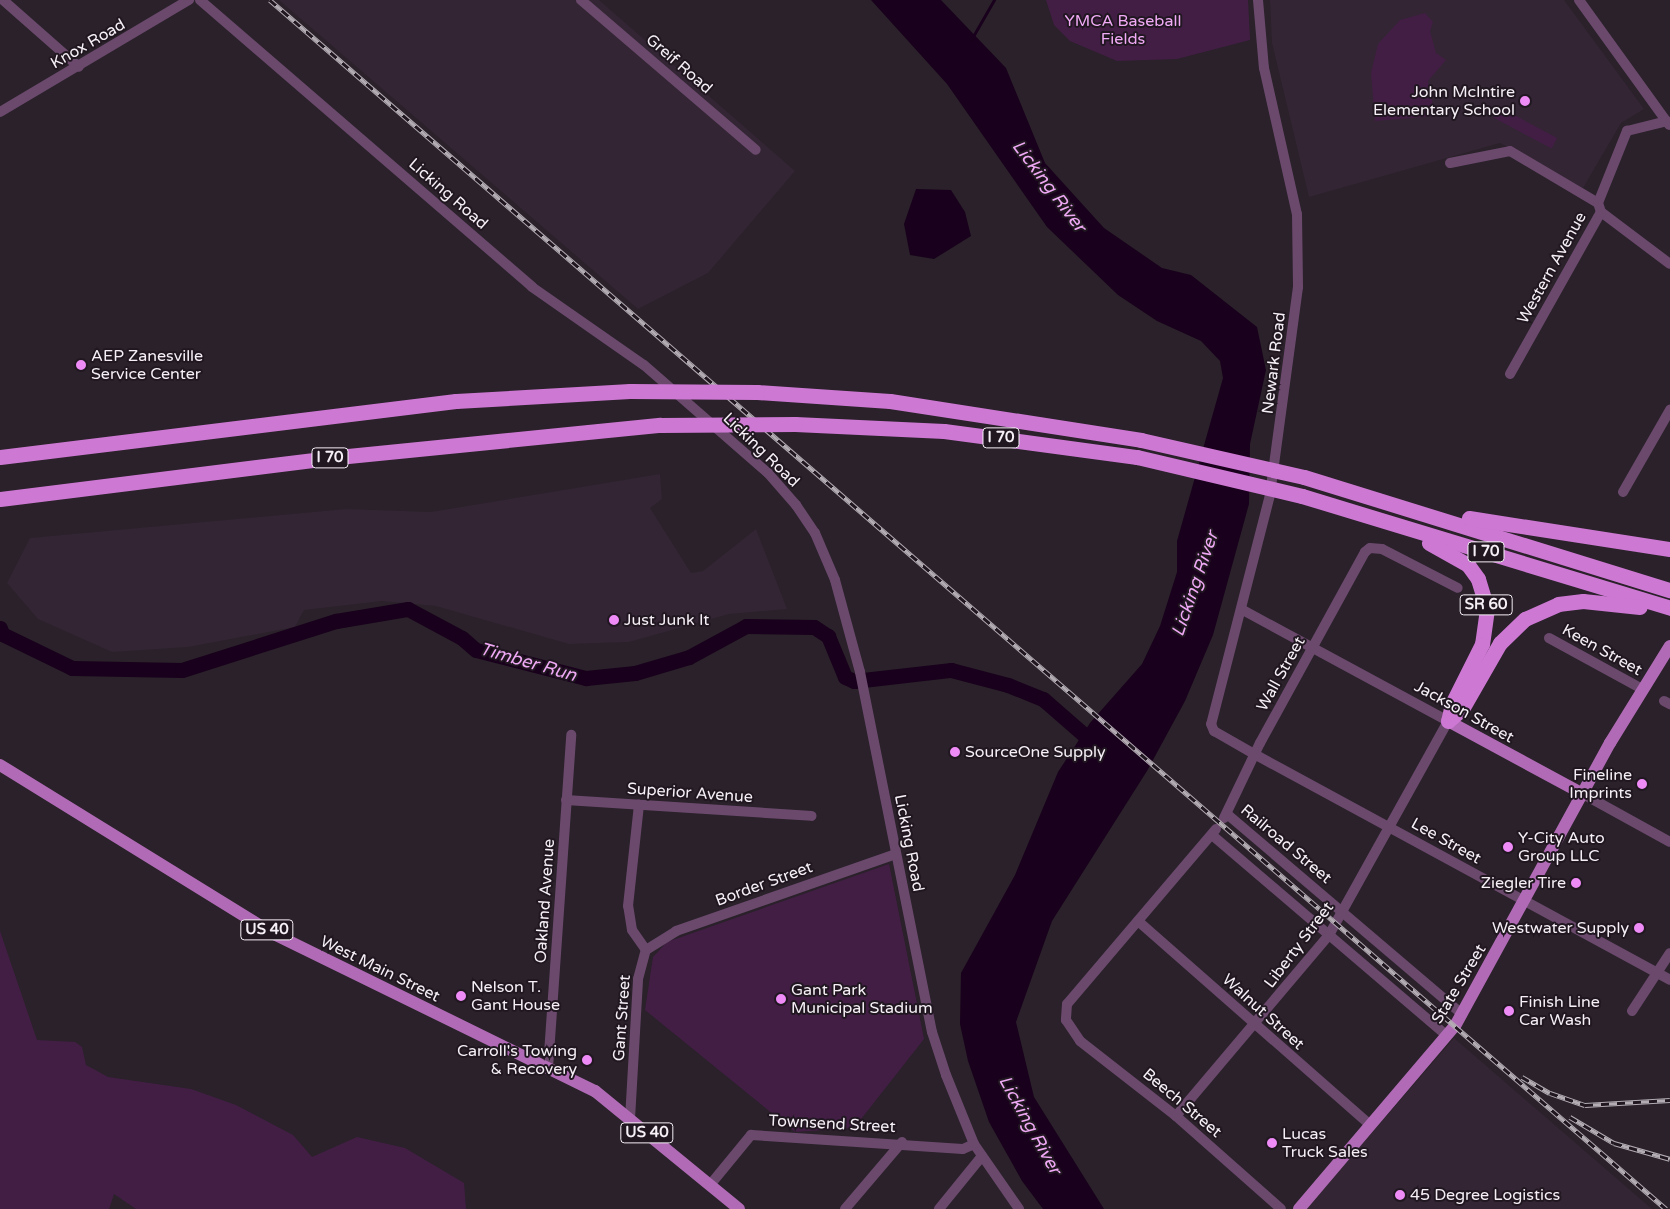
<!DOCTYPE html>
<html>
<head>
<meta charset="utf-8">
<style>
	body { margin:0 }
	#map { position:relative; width:1670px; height:1209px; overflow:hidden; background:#2a212a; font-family:"Varela Round",sans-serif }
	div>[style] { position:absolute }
	.built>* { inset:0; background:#332534 }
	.green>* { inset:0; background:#421e45; transform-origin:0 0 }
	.water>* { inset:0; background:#19001c }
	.stream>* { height:2.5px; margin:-1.25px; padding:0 1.25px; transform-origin:1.25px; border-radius:1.25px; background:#19001c }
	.river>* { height:15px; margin:-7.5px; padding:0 7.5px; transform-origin:7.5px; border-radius:7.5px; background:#19001c }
	.minor>* { height:10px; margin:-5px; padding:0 5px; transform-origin:5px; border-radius:5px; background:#6b496d }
	.major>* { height:12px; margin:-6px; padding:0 6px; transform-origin:6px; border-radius:6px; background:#b16bb6 }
	.highway>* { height:15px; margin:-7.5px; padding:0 7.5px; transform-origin:7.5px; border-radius:7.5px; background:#cd78d3 }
	.rail>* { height:4.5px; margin-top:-2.25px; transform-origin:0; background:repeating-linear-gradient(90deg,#201721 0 8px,#b3acb3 0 16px); box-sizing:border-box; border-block:1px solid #b3acb3 }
	.highway-bridge>* { height:15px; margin:-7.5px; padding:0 7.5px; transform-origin:7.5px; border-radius:7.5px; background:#cd78d3 }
	.dots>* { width:14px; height:14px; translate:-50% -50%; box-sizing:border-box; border:2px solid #201721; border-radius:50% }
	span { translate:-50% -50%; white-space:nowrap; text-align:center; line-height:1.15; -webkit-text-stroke:4px #201721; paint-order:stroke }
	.shield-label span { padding:1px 4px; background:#201721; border:1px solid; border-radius:4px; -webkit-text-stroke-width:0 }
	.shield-label { font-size:15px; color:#f6f0f6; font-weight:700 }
	.park-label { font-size:16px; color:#f1aaf5 }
	.street-label { font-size:16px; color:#f6f0f6 }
	.poi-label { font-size:16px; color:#f6f0f6 }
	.right { translate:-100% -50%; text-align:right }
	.left { translate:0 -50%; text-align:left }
	.water-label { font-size:18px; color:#efa8f4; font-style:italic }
</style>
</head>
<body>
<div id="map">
	<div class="built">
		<div style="clip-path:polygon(279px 0,599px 0,795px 171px,708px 273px,638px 309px)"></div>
		<div style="clip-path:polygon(1270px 0,1564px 0,1644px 109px,1621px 123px,1583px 188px,1500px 143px,1309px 197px,1272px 43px)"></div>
		<div style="clip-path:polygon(660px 474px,662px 499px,650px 508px,691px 573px,703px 571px,756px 529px,787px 609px,729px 614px,629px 642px,569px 644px,436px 606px,382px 601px,304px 610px,295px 627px,188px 647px,112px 652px,38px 619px,7px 583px,30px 538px,346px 509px,431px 512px)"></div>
		<div style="clip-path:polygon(1454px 1038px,1652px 1209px,1306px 1209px)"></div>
	</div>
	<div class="green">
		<div style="clip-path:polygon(1046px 0,1248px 0,1250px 40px,1177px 59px,1117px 61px,1070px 41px,1054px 25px)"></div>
		<div style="clip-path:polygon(1425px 13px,1433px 22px,1430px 31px,1436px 53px,1446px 60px,1428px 81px,1435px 116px,1375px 121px,1371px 73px,1378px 44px,1400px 20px)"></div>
		<div style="left:1499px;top:107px;width:66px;height:12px;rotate:28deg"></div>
		<div style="clip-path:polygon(889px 864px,924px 1039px,854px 1128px,795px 1132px,645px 1010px,653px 957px,667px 942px)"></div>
		<div style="clip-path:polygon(0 931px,37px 1040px,75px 1042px,82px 1047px,86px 1065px,108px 1077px,191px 1089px,236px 1105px,293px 1135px,312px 1157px,357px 1137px,405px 1148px,464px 1183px,466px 1209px,136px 1209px,114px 1194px,109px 1209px,0 1209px)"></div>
	</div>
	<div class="water">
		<div style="clip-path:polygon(871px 0,941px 0,1006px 68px,1045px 163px,1104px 228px,1162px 268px,1191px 275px,1257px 327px,1266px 370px,1250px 444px,1249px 504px,1213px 635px,1185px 701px,1147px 771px,1052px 921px,1016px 1022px,1034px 1097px,1104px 1209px,1043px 1209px,1022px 1181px,989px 1122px,968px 1061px,960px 1024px,961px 973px,1015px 875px,1058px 772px,1090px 723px,1142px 664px,1160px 626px,1177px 572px,1177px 541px,1223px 378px,1220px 361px,1201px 341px,1157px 321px,1118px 295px,1047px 227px,947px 84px)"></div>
		<div style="clip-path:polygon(916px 189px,951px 190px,965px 212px,971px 236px,934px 259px,910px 255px,904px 224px)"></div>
	</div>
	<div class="stream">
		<div style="left:971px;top:40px;width:46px;rotate:-60.1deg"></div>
	</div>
	<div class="river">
		<div style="left:0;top:628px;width:6px;rotate:72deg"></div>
		<div style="left:2px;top:634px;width:78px;rotate:25.9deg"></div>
		<div style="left:72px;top:668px;width:110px;rotate:1deg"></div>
		<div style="left:182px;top:670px;width:162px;rotate:-17.7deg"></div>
		<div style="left:336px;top:621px;width:73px;rotate:-9.5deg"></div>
		<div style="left:408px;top:609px;width:61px;rotate:28.2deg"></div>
		<div style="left:462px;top:638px;width:18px;rotate:41deg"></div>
		<div style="left:476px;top:650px;width:114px;rotate:14.3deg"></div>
		<div style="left:586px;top:678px;width:49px;rotate:-5.8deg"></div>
		<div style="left:635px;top:673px;width:56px;rotate:-16.5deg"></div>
		<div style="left:689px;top:657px;width:65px;rotate:-28.5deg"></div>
		<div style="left:746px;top:626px;width:68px;rotate:0.8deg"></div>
		<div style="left:814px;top:627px;width:17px;rotate:33deg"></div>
		<div style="left:828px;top:636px;width:44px;rotate:67.5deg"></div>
		<div style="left:845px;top:677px;width:10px;rotate:24deg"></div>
		<div style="left:854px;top:681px;width:98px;rotate:-6.5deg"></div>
		<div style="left:951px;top:670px;width:59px;rotate:14.7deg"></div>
		<div style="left:1008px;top:685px;width:38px;rotate:22deg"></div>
		<div style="left:1043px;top:699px;width:73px;rotate:41.1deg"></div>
	</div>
	<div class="minor">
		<div style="left:3px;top:0;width:101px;rotate:41.4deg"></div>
		<div style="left:200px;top:0;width:439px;rotate:40.8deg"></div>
		<div style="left:532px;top:287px;width:136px;rotate:34.9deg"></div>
		<div style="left:644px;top:365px;width:164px;rotate:41.1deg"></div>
		<div style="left:768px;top:473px;width:43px;rotate:48.8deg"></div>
		<div style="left:796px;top:505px;width:34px;rotate:56deg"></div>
		<div style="left:815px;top:533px;width:51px;rotate:66.9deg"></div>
		<div style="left:835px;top:580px;width:95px;rotate:74.8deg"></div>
		<div style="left:860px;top:672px;width:367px;rotate:78.7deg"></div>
		<div style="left:932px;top:1032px;width:45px;rotate:72deg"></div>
		<div style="left:946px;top:1075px;width:74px;rotate:67.9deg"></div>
		<div style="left:974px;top:1144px;width:79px;rotate:55.3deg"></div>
		<div style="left:581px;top:0;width:230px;rotate:40.6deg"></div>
		<div style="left:1258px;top:0;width:68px;rotate:85deg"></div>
		<div style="left:1264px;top:68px;width:150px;rotate:77.3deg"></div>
		<div style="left:1297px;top:214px;width:73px;rotate:89.2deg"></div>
		<div style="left:1298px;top:287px;width:210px;rotate:97.7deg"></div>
		<div style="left:1270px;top:495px;width:236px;rotate:104.4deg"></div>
		<div style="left:1211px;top:724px;width:8px;rotate:67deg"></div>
		<div style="left:1214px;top:731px;width:48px;rotate:29.7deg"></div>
		<div style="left:1256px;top:755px;width:471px;rotate:28.5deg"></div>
		<div style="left:1579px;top:0;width:154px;rotate:54.2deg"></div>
		<div style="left:0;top:112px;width:220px;rotate:-30.7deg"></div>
		<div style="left:1450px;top:163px;width:61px;rotate:-11.3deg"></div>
		<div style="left:1510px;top:151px;width:102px;rotate:30.6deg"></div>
		<div style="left:1601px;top:212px;width:86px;rotate:37deg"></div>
		<div style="left:1510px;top:374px;width:186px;rotate:-60.7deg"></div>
		<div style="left:1601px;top:212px;width:9px;rotate:-108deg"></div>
		<div style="left:1598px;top:203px;width:78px;rotate:-68.1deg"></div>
		<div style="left:1627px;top:131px;width:41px;rotate:-14deg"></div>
		<div style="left:1623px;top:492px;width:95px;rotate:-60.2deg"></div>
		<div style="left:1549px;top:638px;width:106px;rotate:28.7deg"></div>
		<div style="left:1664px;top:701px;width:7px;rotate:27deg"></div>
		<div style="left:1583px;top:794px;width:99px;rotate:28.9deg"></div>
		<div style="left:566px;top:800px;width:246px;rotate:3.7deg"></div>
		<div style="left:1227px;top:814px;width:309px;rotate:40.4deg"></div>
		<div style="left:1224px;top:818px;width:83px;rotate:-64.4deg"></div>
		<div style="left:1260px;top:743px;width:218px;rotate:-61.2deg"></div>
		<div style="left:1365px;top:552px;width:6px;rotate:-39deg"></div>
		<div style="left:1370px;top:548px;width:12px;rotate:5deg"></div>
		<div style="left:1382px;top:549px;width:85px;rotate:27.2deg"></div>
		<div style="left:1216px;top:829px;width:230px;rotate:130.4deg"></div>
		<div style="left:1067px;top:1004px;width:16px;rotate:94deg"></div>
		<div style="left:1066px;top:1020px;width:25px;rotate:56deg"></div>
		<div style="left:1080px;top:1041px;width:122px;rotate:38deg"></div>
		<div style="left:1176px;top:1116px;width:140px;rotate:41.5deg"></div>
		<div style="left:1212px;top:835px;width:309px;rotate:40.5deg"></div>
		<div style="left:1138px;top:921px;width:308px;rotate:41.3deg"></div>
		<div style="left:646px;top:950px;width:36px;rotate:-32deg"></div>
		<div style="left:676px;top:931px;width:233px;rotate:-19.3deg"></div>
		<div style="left:1632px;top:1011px;width:69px;rotate:-56.8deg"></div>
		<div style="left:548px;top:1068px;width:334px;rotate:-86deg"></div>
		<div style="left:1176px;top:1116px;width:237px;rotate:-49.8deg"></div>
		<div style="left:1329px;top:935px;width:245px;rotate:-60.9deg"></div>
		<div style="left:1448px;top:721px;width:233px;rotate:-151.6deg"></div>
		<div style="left:630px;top:1119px;width:140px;rotate:-86.7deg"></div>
		<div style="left:638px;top:979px;width:30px;rotate:-75deg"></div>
		<div style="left:646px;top:950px;width:24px;rotate:-125deg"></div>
		<div style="left:632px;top:930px;width:24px;rotate:-99deg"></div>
		<div style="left:628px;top:906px;width:102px;rotate:-83.8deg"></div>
		<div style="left:710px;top:1185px;width:65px;rotate:-50.6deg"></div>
		<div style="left:751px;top:1135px;width:212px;rotate:3.8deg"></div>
		<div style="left:963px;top:1149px;width:12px;rotate:-24deg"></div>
		<div style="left:845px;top:1209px;width:88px;rotate:-49.6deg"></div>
		<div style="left:939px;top:1209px;width:68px;rotate:-50.9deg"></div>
	</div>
	<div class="major">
		<div style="left:1448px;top:721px;width:153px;rotate:28.4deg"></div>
		<div style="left:0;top:765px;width:317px;rotate:31.7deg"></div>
		<div style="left:270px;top:932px;width:362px;rotate:26.1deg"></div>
		<div style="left:595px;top:1091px;width:186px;rotate:39.3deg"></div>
		<div style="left:1299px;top:1209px;width:240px;rotate:-49.6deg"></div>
		<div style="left:1455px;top:1026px;width:323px;rotate:-61.3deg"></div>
		<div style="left:1610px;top:743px;width:114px;rotate:-58.3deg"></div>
	</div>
	<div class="highway">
		<div style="left:757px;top:392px;width:133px;rotate:3.9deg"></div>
		<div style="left:890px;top:401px;width:254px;rotate:8.8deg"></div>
		<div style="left:795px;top:424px;width:149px;rotate:2.7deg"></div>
		<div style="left:944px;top:431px;width:195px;rotate:7.7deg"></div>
		<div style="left:0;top:457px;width:459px;rotate:-7deg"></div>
		<div style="left:456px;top:401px;width:174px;rotate:-3.3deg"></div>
		<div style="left:1304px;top:477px;width:383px;rotate:17.2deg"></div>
		<div style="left:1302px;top:496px;width:385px;rotate:16.9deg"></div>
		<div style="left:0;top:499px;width:341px;rotate:-7.1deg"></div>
		<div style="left:338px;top:457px;width:324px;rotate:-5.7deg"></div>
		<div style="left:1469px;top:518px;width:203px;rotate:8.8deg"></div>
		<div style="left:1429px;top:543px;width:45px;rotate:29.4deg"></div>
		<div style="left:1468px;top:565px;width:17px;rotate:54deg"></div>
		<div style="left:1478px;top:579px;width:31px;rotate:73deg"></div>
		<div style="left:1487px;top:609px;width:35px;rotate:98deg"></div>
		<div style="left:1482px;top:644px;width:67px;rotate:116.6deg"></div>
		<div style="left:1452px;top:704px;width:17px;rotate:103deg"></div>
		<div style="left:1448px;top:721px;width:18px;rotate:-41deg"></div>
		<div style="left:1462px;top:709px;width:76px;rotate:-60.1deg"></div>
		<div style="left:1500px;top:643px;width:35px;rotate:-44deg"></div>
		<div style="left:1525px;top:619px;width:36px;rotate:-24deg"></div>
		<div style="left:1558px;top:604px;width:25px;rotate:-7deg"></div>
		<div style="left:1583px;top:601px;width:57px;rotate:6deg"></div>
	</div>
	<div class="rail">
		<div style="left:270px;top:0;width:1847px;rotate:40.89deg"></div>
		<div style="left:1522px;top:1077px;width:32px;rotate:30deg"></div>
		<div style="left:1550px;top:1093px;width:37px;rotate:19deg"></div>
		<div style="left:1585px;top:1105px;width:85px;rotate:-3.4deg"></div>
		<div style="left:1570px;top:1117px;width:51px;rotate:30.6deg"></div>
		<div style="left:1614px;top:1143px;width:58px;rotate:15.9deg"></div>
	</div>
	<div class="highway-bridge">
		<div style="left:630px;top:391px;width:127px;rotate:0.5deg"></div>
		<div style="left:660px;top:425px;width:135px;rotate:-0.4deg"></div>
		<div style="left:1141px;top:440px;width:167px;rotate:12.8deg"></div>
		<div style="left:1137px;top:457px;width:170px;rotate:13.3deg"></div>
	</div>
	<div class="dots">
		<div style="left:1525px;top:101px;background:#ef8bf7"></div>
		<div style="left:81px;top:365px;background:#ef8bf7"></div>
		<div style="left:614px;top:620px;background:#ef8bf7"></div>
		<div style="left:955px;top:752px;background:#ef8bf7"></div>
		<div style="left:1642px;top:784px;background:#ef8bf7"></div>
		<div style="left:1508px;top:847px;background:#ef8bf7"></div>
		<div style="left:1576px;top:883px;background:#ef8bf7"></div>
		<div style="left:1639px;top:928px;background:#ef8bf7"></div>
		<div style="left:461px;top:996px;background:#ef8bf7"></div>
		<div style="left:781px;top:999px;background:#ef8bf7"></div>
		<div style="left:1509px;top:1011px;background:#ef8bf7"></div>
		<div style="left:587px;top:1060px;background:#ef8bf7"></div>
		<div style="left:1272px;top:1143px;background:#ef8bf7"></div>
		<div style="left:1400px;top:1195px;background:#ef8bf7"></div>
	</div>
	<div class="shield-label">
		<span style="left:1001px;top:438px">I 70</span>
		<span style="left:330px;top:458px">I 70</span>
		<span style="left:1486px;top:552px">I 70</span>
		<span style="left:1486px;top:605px">SR 60</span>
		<span style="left:267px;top:930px">US 40</span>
		<span style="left:647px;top:1133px">US 40</span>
	</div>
	<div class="park-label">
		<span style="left:1123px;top:30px">YMCA Baseball<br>Fields</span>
	</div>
	<div class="street-label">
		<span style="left:88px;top:44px;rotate:-30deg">Knox Road</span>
		<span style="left:679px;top:64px;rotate:41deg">Greif Road</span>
		<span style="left:448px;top:194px;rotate:41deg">Licking Road</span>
		<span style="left:1552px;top:268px;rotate:-61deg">Western Avenue</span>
		<span style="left:1274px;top:363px;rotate:-83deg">Newark Road</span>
		<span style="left:761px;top:450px;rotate:44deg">Licking Road</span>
		<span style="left:1602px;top:650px;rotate:29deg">Keen Street</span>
		<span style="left:1281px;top:674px;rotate:-61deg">Wall Street</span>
		<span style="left:1464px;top:712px;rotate:29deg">Jackson Street</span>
		<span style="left:690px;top:793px;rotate:4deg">Superior Avenue</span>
		<span style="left:1446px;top:841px;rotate:29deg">Lee Street</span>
		<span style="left:909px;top:843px;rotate:79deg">Licking Road</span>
		<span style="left:1286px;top:844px;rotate:40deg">Railroad Street</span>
		<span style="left:764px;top:884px;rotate:-20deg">Border Street</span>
		<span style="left:545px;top:901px;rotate:-86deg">Oakland Avenue</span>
		<span style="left:1299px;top:945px;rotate:-53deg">Liberty Street</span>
		<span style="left:380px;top:969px;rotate:26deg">West Main Street</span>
		<span style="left:1459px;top:984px;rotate:-59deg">State Street</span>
		<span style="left:1263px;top:1012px;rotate:42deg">Walnut Street</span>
		<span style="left:622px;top:1018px;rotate:-86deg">Gant Street</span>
		<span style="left:1182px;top:1103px;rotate:40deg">Beech Street</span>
		<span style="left:832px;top:1124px;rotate:3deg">Townsend Street</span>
	</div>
	<div class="poi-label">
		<span class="right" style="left:1515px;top:101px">John McIntire<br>Elementary School</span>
		<span class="left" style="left:91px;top:365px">AEP Zanesville<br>Service Center</span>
		<span class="left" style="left:624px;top:620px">Just Junk It</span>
		<span class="left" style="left:965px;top:752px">SourceOne Supply</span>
		<span class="right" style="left:1632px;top:784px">Fineline<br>Imprints</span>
		<span class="left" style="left:1518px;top:847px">Y-City Auto<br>Group LLC</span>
		<span class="right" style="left:1566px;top:883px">Ziegler Tire</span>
		<span class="right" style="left:1629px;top:928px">Westwater Supply</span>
		<span class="left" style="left:471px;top:996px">Nelson T.<br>Gant House</span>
		<span class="left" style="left:791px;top:999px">Gant Park<br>Municipal Stadium</span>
		<span class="left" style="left:1519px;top:1011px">Finish Line<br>Car Wash</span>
		<span class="right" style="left:577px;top:1060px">Carroll's Towing<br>&amp; Recovery</span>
		<span class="left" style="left:1282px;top:1143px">Lucas<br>Truck Sales</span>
		<span class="left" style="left:1410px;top:1195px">45 Degree Logistics</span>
	</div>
	<div class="water-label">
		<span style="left:1049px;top:186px;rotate:53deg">Licking River</span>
		<span style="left:1195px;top:584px;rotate:-71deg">Licking River</span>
		<span style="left:528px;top:662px;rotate:16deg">Timber Run</span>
		<span style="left:1030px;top:1125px;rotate:61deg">Licking River</span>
	</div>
</div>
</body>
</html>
